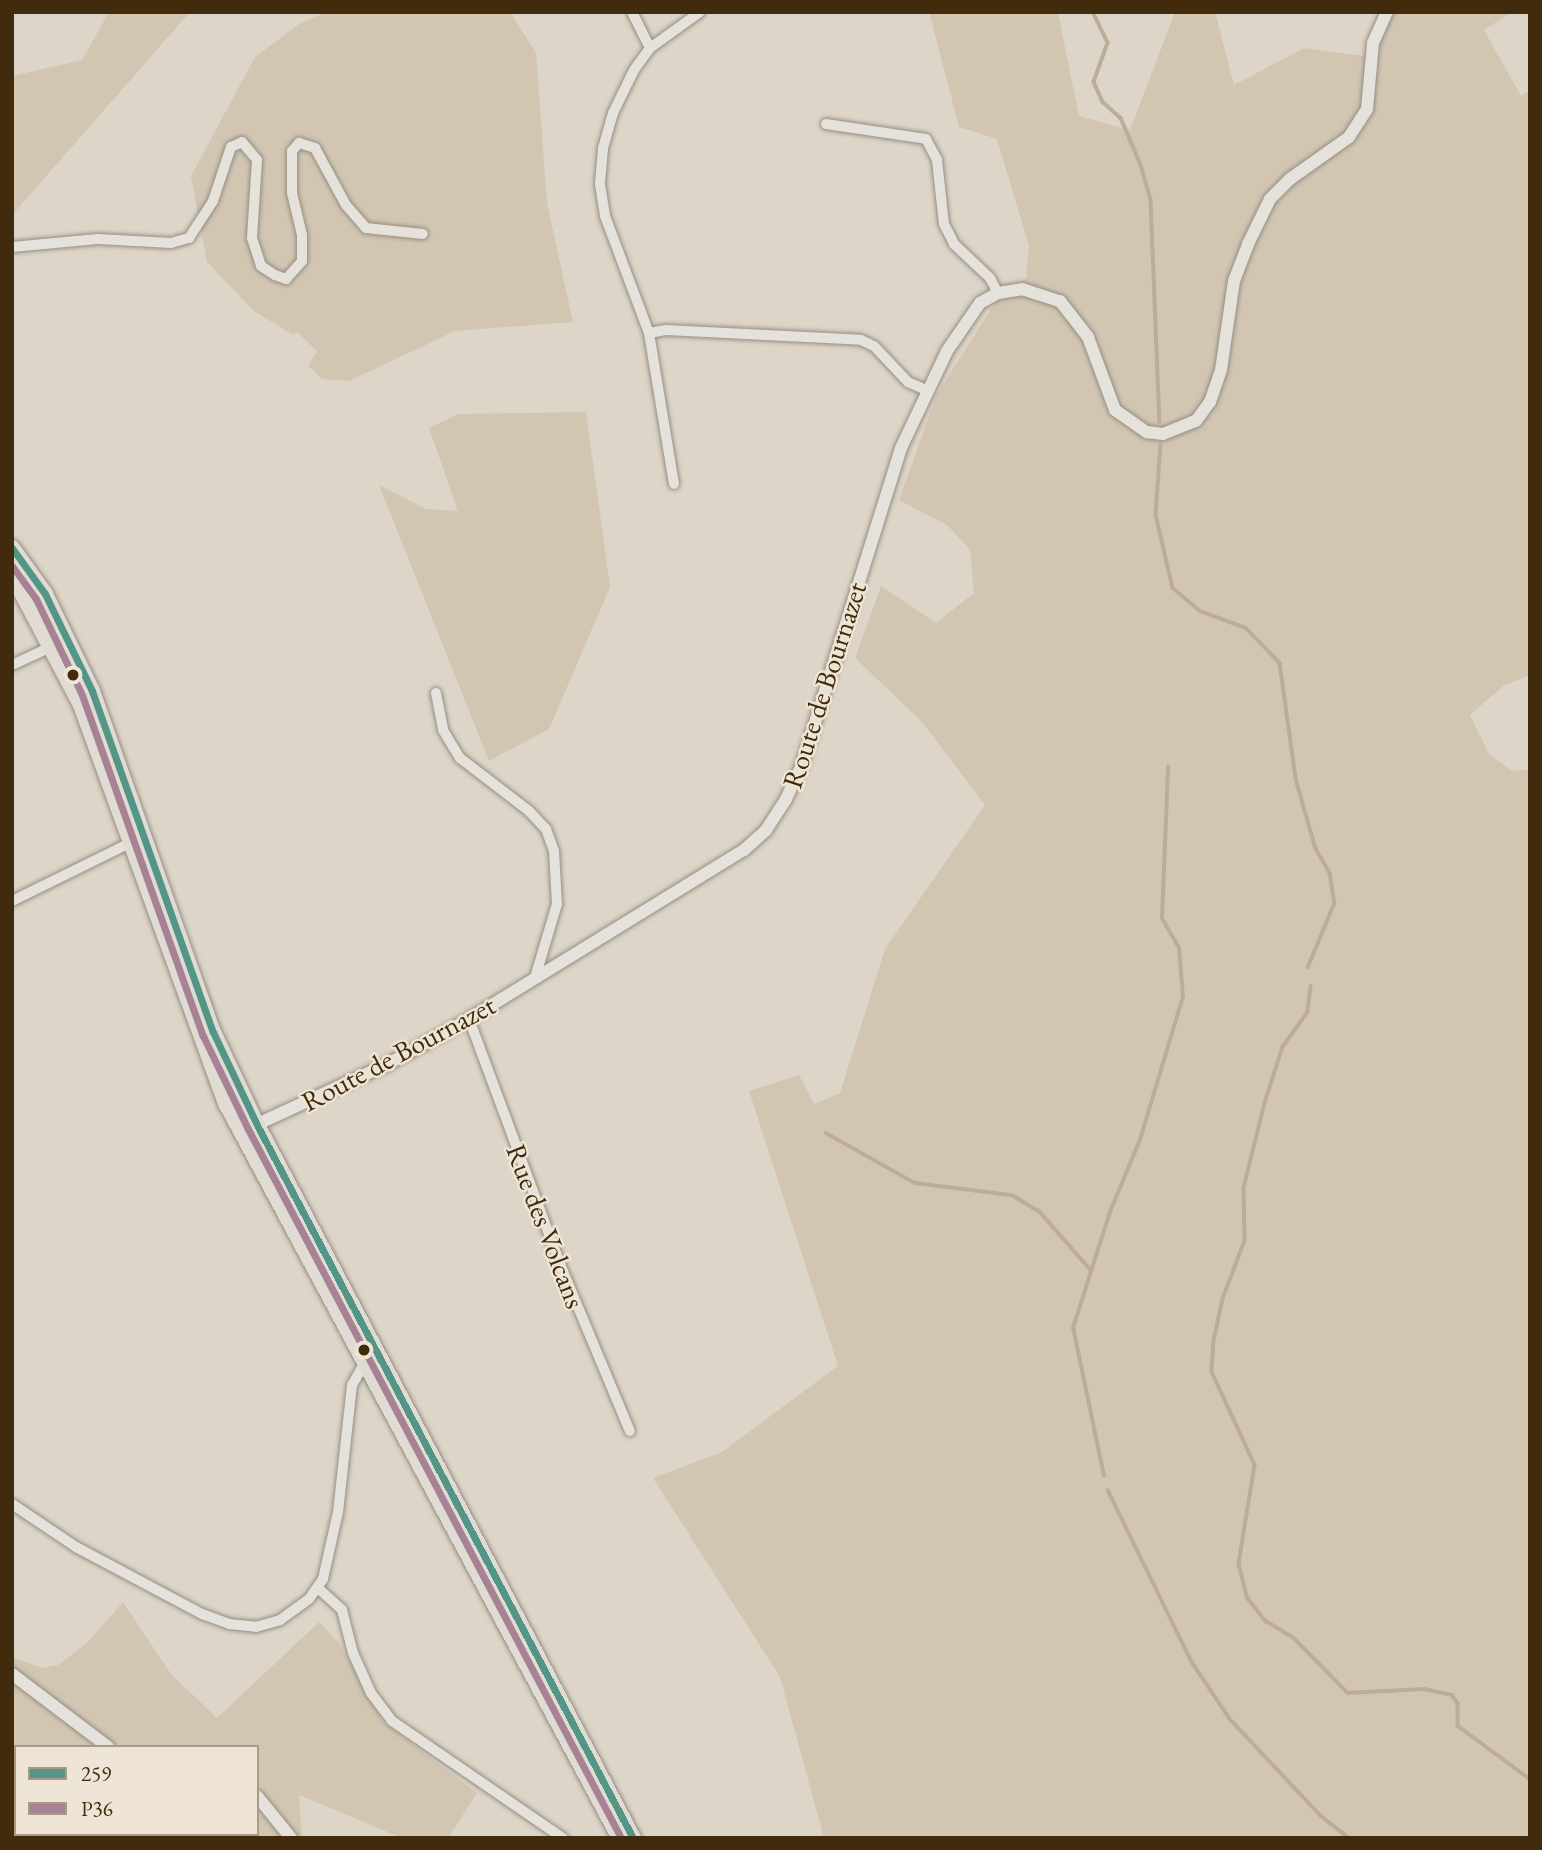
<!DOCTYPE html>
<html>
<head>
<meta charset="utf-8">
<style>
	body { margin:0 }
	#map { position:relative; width:1542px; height:1850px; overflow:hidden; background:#ddd5c8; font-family:"EB Garamond",serif }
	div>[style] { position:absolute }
	.green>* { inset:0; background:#d2c6b3 }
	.stream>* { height:3.5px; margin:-1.75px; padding:0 1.75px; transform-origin:1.75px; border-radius:1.75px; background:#bcad98 }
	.roads { filter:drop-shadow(0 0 2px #968e82) drop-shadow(0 0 2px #968e82) }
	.minor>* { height:10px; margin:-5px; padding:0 5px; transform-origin:5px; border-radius:5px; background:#e5e1db }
	.tertiary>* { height:12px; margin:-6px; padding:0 6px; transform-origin:6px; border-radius:6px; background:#e5e1db }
	.primary>* { height:16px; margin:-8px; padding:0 8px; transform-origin:8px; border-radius:8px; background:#e0dcd4 }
	.bus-1>* { height:7px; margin:-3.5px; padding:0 3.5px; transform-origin:3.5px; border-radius:3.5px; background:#539688 }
	.bus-2>* { height:7px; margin:-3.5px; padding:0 3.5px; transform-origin:3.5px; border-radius:3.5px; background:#a68294 }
	.dots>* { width:19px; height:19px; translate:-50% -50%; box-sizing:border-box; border:4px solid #eee5d6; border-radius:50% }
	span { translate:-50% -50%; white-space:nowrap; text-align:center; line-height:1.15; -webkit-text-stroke:5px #eee5d6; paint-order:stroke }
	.street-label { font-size:28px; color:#422a0c }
	.frame { position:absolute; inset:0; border:14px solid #422a0c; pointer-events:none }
	.legend { position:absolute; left:14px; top:1745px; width:245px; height:91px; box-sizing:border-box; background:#eee5d6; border:2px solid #a99a85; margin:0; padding:9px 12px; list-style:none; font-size:21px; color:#422a0c }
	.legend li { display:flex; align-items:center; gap:14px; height:35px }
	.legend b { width:35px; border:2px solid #a99a85 }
</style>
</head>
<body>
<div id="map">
	<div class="green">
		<div style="clip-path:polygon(109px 12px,190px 12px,12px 215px,12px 76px,82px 60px)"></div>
		<div style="clip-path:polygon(327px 12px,510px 12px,536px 53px,547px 203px,573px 322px,455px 331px,349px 381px,322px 379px,308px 366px,317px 351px,297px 332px,293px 335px,253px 310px,207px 262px,191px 176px,255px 57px,302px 22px)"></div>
		<div style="clip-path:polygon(929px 12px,1058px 12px,1079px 116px,1130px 130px,1175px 12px,1215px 12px,1234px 85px,1304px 48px,1363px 56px,1395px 12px,1512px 12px,1484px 30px,1521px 96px,1530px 90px,1530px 675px,1503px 686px,1470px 715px,1489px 754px,1512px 771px,1530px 769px,1530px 1838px,824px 1838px,780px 1677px,653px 1478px,722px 1452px,838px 1366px,749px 1091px,799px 1075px,814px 1104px,840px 1093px,885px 949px,985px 805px,922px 722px,855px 658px,881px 586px,936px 623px,974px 593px,970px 550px,947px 525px,899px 500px,937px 394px,995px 303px,1026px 278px,1029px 246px,997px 139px,959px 127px)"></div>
		<div style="clip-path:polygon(586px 412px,610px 587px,549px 729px,489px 761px,379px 485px,426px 509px,458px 511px,429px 428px,458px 414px)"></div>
		<div style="clip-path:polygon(evenodd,123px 1602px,171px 1674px,217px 1718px,319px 1622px,339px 1643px,383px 1722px,477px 1793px,448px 1838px,402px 1838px,299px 1795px,302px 1838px,12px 1838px,12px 1657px,42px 1668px,58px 1665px,88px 1642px,123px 1602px,16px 1747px,257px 1747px,257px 1834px,16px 1834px,16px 1747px)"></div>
	</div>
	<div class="stream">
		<div style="left:1093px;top:12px;width:34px;rotate:64deg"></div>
		<div style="left:1108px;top:43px;width:41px;rotate:109.7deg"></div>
		<div style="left:1094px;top:82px;width:22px;rotate:66deg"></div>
		<div style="left:1103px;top:102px;width:24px;rotate:42deg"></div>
		<div style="left:1121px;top:118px;width:51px;rotate:66.9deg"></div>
		<div style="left:1141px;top:165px;width:37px;rotate:74deg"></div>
		<div style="left:1151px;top:201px;width:221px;rotate:87.7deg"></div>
		<div style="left:1161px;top:445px;width:70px;rotate:94.1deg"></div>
		<div style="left:1156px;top:515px;width:75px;rotate:76.9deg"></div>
		<div style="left:1173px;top:588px;width:35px;rotate:40deg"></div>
		<div style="left:1200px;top:611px;width:49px;rotate:20.3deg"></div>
		<div style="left:1246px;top:628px;width:49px;rotate:45.8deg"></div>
		<div style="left:1280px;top:663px;width:117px;rotate:82.1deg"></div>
		<div style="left:1296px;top:779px;width:73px;rotate:74.1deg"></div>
		<div style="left:1316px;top:849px;width:28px;rotate:60deg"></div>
		<div style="left:1330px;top:873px;width:30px;rotate:81deg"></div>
		<div style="left:1335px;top:903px;width:70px;rotate:112.6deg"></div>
		<div style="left:1311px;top:986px;width:26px;rotate:97deg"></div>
		<div style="left:1308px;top:1012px;width:43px;rotate:125.5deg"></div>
		<div style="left:1283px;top:1047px;width:59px;rotate:107.8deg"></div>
		<div style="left:1265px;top:1103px;width:88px;rotate:103.9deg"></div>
		<div style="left:1244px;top:1188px;width:53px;rotate:88.9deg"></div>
		<div style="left:1245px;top:1241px;width:62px;rotate:110.8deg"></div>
		<div style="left:1223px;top:1299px;width:43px;rotate:102.1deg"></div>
		<div style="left:1214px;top:1341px;width:31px;rotate:94deg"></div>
		<div style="left:1212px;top:1372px;width:102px;rotate:65.2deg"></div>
		<div style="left:1255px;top:1465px;width:100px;rotate:99.2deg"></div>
		<div style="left:1239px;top:1564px;width:34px;rotate:76deg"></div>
		<div style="left:1247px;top:1597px;width:31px;rotate:52deg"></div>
		<div style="left:1266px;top:1621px;width:33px;rotate:31deg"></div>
		<div style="left:1294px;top:1638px;width:77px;rotate:45.5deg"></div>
		<div style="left:1348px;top:1693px;width:76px;rotate:-3deg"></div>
		<div style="left:1424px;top:1689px;width:29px;rotate:12deg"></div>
		<div style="left:1452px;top:1695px;width:11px;rotate:56deg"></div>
		<div style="left:1458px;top:1704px;width:22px;rotate:90deg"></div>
		<div style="left:1458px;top:1726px;width:89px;rotate:36.4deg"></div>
		<div style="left:826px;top:1133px;width:102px;rotate:29.3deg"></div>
		<div style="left:915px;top:1183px;width:98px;rotate:7.1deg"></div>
		<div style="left:1012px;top:1195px;width:33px;rotate:31deg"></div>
		<div style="left:1040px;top:1212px;width:77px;rotate:48.7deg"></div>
		<div style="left:1104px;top:1476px;width:151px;rotate:-101.8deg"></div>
		<div style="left:1073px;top:1328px;width:122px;rotate:-72.3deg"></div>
		<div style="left:1110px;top:1212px;width:78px;rotate:-67.4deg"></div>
		<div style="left:1140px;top:1140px;width:149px;rotate:-73.3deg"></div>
		<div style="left:1183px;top:997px;width:49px;rotate:-94.7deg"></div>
		<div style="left:1179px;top:948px;width:34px;rotate:-120deg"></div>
		<div style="left:1162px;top:918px;width:151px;rotate:-87.7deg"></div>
		<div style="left:1108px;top:1490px;width:191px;rotate:64deg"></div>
		<div style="left:1192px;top:1662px;width:69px;rotate:56.3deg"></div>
		<div style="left:1230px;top:1719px;width:133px;rotate:46.8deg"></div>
		<div style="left:1321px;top:1816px;width:36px;rotate:38deg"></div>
	</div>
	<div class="roads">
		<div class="minor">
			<div style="left:632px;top:12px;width:40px;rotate:63.4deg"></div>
			<div style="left:700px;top:12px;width:62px;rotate:144.2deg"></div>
			<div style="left:650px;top:48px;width:27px;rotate:126deg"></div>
			<div style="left:634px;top:70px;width:48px;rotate:116deg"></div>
			<div style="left:613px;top:113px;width:37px;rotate:106deg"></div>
			<div style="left:603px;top:149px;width:35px;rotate:95deg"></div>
			<div style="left:600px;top:184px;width:32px;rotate:81deg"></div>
			<div style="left:605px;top:216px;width:125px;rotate:69.4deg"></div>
			<div style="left:649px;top:333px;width:17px;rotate:-10deg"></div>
			<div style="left:666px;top:330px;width:195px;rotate:2.9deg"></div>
			<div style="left:861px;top:340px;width:14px;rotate:25deg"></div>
			<div style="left:874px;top:346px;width:50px;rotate:46.6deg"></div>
			<div style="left:908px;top:382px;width:20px;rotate:24deg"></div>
			<div style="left:826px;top:124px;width:101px;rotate:8.5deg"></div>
			<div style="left:926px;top:139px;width:24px;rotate:62deg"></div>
			<div style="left:937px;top:160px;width:64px;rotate:83.8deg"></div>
			<div style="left:944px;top:224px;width:22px;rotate:63deg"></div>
			<div style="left:954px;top:244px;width:50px;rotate:43.4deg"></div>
			<div style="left:990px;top:278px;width:17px;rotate:62deg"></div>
			<div style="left:12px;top:247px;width:86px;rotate:-5.3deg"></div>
			<div style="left:98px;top:239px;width:73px;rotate:3.1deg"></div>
			<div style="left:171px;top:243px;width:19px;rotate:-16deg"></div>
			<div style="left:189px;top:238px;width:44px;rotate:-57deg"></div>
			<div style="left:213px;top:201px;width:57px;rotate:-71.6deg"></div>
			<div style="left:231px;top:147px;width:12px;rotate:-24deg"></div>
			<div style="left:242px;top:142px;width:23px;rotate:50deg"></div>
			<div style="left:257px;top:160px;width:78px;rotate:93.7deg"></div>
			<div style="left:252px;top:238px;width:29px;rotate:72deg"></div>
			<div style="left:261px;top:266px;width:17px;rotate:33deg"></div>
			<div style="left:275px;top:275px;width:12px;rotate:20deg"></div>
			<div style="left:286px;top:279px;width:24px;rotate:-48deg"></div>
			<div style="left:302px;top:261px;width:26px;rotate:-90deg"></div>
			<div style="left:302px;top:235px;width:43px;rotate:-103.4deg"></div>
			<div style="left:292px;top:193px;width:42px;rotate:-90deg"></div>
			<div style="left:292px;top:151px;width:11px;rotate:-49deg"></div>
			<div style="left:299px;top:143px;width:17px;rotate:17deg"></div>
			<div style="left:315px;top:148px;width:65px;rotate:61.5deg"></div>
			<div style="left:346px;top:205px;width:30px;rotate:49deg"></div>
			<div style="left:366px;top:228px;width:57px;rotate:6deg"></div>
			<div style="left:649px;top:333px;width:153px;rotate:80.6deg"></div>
			<div style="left:12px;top:665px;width:62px;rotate:-24.9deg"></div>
			<div style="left:436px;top:693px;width:38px;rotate:79deg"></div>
			<div style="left:443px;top:730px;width:33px;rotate:59deg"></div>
			<div style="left:460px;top:758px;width:87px;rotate:37.5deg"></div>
			<div style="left:529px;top:811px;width:25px;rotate:47deg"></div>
			<div style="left:546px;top:829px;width:23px;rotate:70deg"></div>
			<div style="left:554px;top:851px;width:53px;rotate:86.8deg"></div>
			<div style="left:557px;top:904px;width:77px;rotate:106.6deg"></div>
			<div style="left:12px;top:901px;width:138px;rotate:-26.2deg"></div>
			<div style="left:469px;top:1019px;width:261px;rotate:69.6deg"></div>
			<div style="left:560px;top:1264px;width:181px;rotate:67.3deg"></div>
			<div style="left:12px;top:1504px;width:77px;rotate:33.9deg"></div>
			<div style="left:76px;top:1547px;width:143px;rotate:28deg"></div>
			<div style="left:202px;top:1614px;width:29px;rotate:20deg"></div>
			<div style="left:229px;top:1624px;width:27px;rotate:6deg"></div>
			<div style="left:256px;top:1627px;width:25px;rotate:-16deg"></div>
			<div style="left:280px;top:1620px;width:36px;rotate:-36deg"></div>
			<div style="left:309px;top:1599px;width:24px;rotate:-55deg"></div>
			<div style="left:323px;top:1579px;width:69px;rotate:-77.4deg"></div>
			<div style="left:338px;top:1512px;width:128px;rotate:-83.7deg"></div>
			<div style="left:352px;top:1385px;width:30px;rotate:-60deg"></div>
			<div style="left:319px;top:1589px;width:31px;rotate:42deg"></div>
			<div style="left:342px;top:1610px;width:44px;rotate:75.7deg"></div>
			<div style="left:353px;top:1653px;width:44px;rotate:65.8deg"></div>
			<div style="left:371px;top:1693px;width:35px;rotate:53deg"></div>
			<div style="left:392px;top:1721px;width:207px;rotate:34.4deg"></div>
		</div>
		<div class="tertiary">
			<div style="left:251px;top:1127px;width:149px;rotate:-24.7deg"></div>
			<div style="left:386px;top:1065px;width:95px;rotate:-29deg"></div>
			<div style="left:469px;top:1019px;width:323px;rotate:-31.6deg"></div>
			<div style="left:744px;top:850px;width:30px;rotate:-42deg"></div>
			<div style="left:766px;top:830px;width:37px;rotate:-57deg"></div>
			<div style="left:786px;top:799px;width:38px;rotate:-65deg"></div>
			<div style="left:802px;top:764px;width:331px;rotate:-72.6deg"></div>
			<div style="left:901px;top:448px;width:107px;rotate:-64.6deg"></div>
			<div style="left:947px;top:351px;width:58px;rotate:-55.5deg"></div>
			<div style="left:980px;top:303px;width:21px;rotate:-29deg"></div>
			<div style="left:998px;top:293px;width:24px;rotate:-9deg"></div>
			<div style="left:1022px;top:289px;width:40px;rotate:18deg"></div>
			<div style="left:1060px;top:301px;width:46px;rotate:52.1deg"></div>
			<div style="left:1088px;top:337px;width:78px;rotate:69.7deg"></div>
			<div style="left:1115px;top:410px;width:39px;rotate:35deg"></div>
			<div style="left:1147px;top:432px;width:16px;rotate:7deg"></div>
			<div style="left:1163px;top:434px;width:35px;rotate:-22deg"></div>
			<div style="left:1196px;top:421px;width:24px;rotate:-54deg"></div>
			<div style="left:1210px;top:402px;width:34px;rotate:-71deg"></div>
			<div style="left:1221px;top:370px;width:90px;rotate:-81.7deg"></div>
			<div style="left:1234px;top:281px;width:40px;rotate:-69deg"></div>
			<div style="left:1248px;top:244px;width:50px;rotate:-63.9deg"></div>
			<div style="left:1270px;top:199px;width:28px;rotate:-45deg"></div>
			<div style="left:1290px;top:179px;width:72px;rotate:-35.4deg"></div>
			<div style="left:1349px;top:137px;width:33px;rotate:-57deg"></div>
			<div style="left:1367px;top:109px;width:66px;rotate:-84.8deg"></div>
			<div style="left:1373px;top:43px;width:34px;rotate:-66deg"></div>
			<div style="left:12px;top:1674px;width:121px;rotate:37.2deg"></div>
			<div style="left:257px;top:1796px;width:54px;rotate:51deg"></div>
		</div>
		<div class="primary">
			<div style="left:12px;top:548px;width:57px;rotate:54.3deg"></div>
			<div style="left:45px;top:594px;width:108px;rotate:64.1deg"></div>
			<div style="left:92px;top:691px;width:362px;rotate:70.5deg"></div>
			<div style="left:213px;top:1032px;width:103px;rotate:64.7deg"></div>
			<div style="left:257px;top:1125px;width:806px;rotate:62.2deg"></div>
			<div style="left:12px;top:574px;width:148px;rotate:62.2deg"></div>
			<div style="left:81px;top:705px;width:424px;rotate:70deg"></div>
			<div style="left:226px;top:1103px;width:834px;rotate:61.81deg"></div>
		</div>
	</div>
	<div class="bus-1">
		<div style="left:12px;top:548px;width:57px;rotate:54.3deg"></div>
		<div style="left:45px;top:594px;width:108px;rotate:64.1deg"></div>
		<div style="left:92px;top:691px;width:362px;rotate:70.5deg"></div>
		<div style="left:213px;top:1032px;width:103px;rotate:64.7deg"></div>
		<div style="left:257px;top:1125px;width:806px;rotate:62.2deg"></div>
	</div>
	<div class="bus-2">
		<div style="left:12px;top:566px;width:41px;rotate:54deg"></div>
		<div style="left:36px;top:599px;width:106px;rotate:64.4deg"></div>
		<div style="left:82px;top:695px;width:362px;rotate:70.5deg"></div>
		<div style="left:203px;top:1036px;width:103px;rotate:64.2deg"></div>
		<div style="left:248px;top:1129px;width:801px;rotate:62.25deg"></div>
	</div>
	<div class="dots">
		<div style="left:73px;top:675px;background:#422a0c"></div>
		<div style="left:364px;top:1350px;background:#422a0c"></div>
	</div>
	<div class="street-label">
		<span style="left:824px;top:685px;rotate:-72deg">Route de Bournazet</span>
		<span style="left:398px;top:1053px;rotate:-28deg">Route de Bournazet</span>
		<span style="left:546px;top:1226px;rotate:69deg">Rue des Volcans</span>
	</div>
	<div class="frame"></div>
	<ul class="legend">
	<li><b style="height:9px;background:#539688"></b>259</li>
	<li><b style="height:9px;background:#a68294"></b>P36</li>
	</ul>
</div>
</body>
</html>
